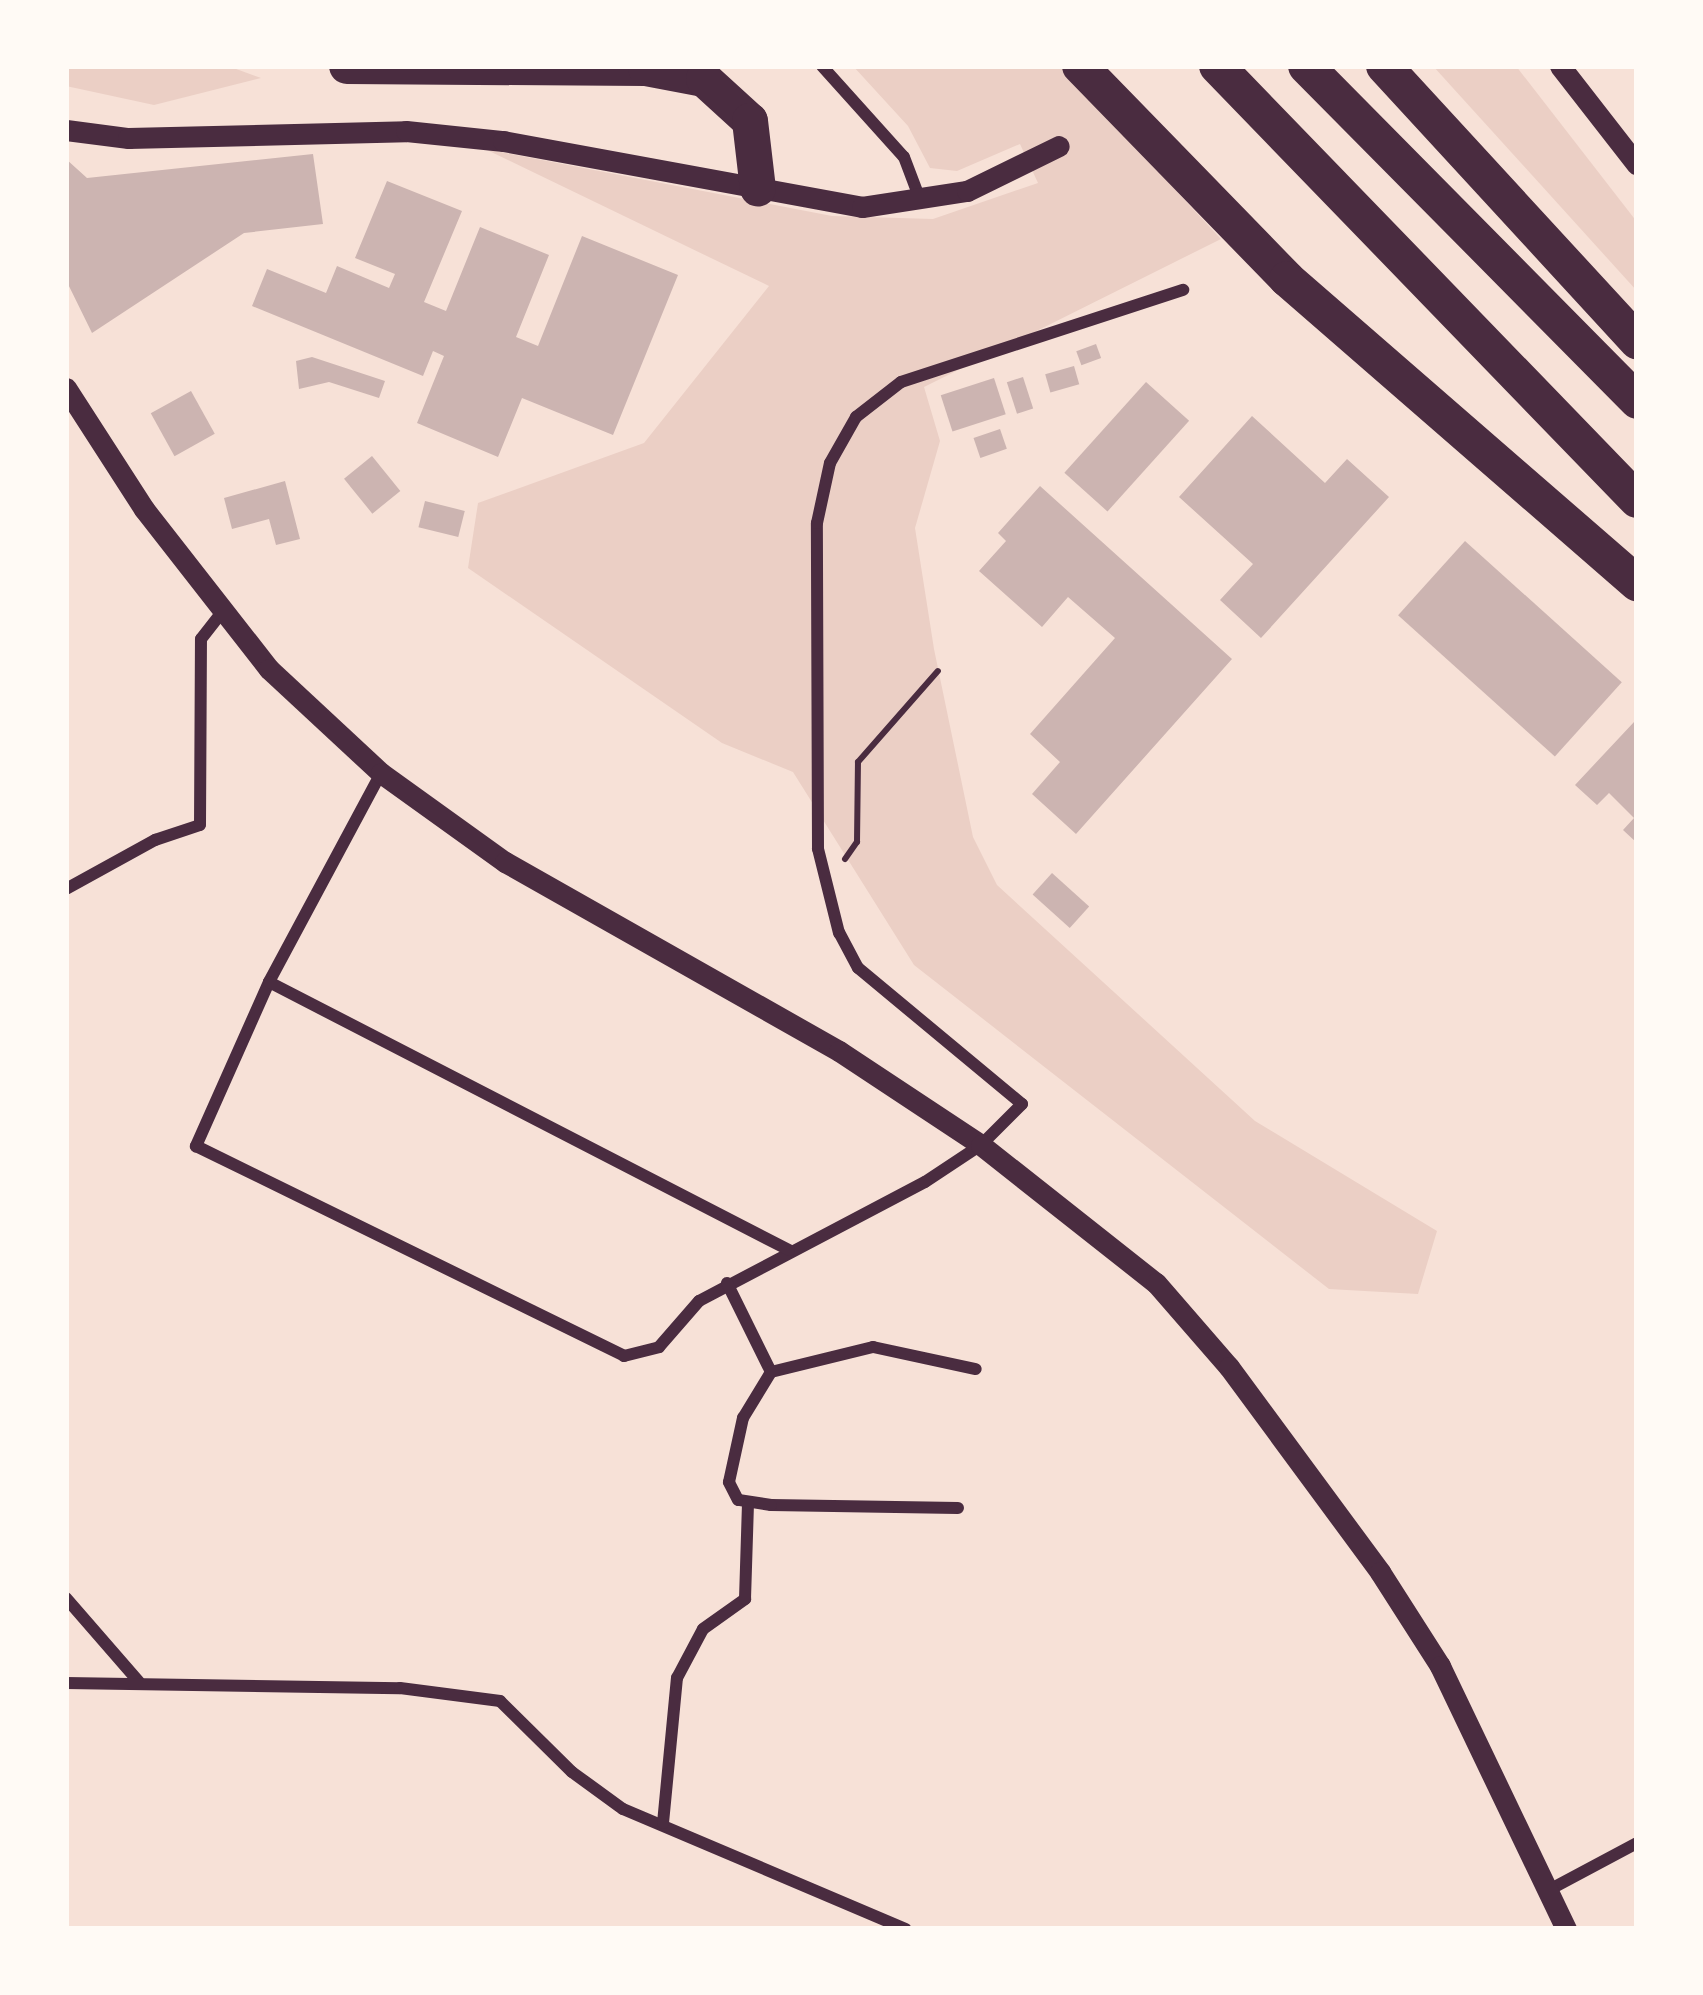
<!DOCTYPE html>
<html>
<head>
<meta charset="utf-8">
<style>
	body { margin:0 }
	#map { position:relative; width:1703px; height:1995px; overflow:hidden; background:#f7e1d7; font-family:"Golos Text",sans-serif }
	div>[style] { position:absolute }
	.green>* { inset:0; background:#ebcfc5 }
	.building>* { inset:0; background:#ccb4b1; transform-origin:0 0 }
	.path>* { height:6px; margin:-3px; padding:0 3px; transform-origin:3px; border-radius:3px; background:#4a2c40 }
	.minor>* { height:12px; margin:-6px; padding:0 6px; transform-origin:6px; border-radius:6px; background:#4a2c40 }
	.tertiary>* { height:21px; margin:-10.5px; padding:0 10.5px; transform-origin:10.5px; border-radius:10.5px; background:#4a2c40 }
	.motorway>* { height:36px; margin:-18px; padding:0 18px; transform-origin:18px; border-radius:18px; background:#4a2c40 }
	span { translate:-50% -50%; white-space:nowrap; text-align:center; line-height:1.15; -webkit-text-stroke:9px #fffaf5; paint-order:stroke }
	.frame { position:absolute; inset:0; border:69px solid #fffaf5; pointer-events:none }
</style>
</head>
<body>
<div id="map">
	<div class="green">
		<div style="clip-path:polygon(66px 66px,228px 66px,261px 78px,154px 105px,66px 86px)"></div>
		<div style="clip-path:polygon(853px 66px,1060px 66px,1221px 239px,924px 387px,940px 441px,915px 528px,934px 649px,973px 837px,997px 885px,1255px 1121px,1437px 1231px,1418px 1294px,1329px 1289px,914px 965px,793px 772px,722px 743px,468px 568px,478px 503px,644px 443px,769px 286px,485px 149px,832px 216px,933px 219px,1038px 183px,1020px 144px,957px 171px,930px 168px,908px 126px)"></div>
		<div style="clip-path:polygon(1433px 66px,1516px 66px,1637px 222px,1637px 291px)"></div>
	</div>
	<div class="building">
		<div style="clip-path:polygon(313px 154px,323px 224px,244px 233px,92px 333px,66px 280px,66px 159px,87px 178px)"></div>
		<div style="clip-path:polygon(387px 181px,462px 211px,424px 302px,446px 311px,480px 227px,549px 255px,516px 337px,538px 346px,582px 236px,678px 275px,613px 435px,522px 398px,498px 457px,417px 423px,444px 356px,433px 351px,423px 376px,252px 306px,267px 269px,326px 293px,337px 266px,389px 288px,395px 274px,355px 258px)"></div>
		<div style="left:1096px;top:344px;width:15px;height:21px;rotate:70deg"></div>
		<div style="clip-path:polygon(312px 357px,385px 381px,379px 398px,329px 382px,299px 389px,296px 361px)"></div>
		<div style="left:1074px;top:366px;width:19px;height:30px;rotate:74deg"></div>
		<div style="left:1023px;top:377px;width:33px;height:17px;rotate:72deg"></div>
		<div style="left:994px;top:378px;width:38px;height:56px;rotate:72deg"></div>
		<div style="left:1146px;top:382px;width:58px;height:122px;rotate:42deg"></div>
		<div style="left:191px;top:391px;width:49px;height:46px;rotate:61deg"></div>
		<div style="clip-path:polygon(1252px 416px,1325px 483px,1347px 459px,1389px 497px,1261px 638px,1220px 600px,1253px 564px,1179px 497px)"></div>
		<div style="left:1000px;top:429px;width:21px;height:28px;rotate:71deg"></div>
		<div style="left:372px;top:456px;width:45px;height:36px;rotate:51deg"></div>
		<div style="clip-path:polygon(285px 481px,300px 539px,276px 545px,269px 519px,232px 529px,224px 498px)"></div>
		<div style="clip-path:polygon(1040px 486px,1232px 659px,1076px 834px,1032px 794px,1060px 762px,1030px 734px,1115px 638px,1068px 597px,1042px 627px,979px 571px,1006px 541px,998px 533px)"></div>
		<div style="left:425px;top:501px;width:41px;height:27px;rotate:14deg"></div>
		<div style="left:1465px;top:541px;width:211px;height:100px;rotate:42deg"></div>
		<div style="clip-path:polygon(1634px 722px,1637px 725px,1637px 843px,1623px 830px,1634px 818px,1609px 793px,1597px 805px,1575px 785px)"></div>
		<div style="left:1052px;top:873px;width:50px;height:29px;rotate:42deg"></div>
	</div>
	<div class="path">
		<div style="left:845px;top:859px;width:21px;rotate:-55deg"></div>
		<div style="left:857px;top:842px;width:80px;rotate:-89.3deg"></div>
		<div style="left:858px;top:762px;width:121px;rotate:-48.7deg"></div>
	</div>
	<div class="minor">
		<div style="left:822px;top:66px;width:122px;rotate:48deg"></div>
		<div style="left:904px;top:157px;width:48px;rotate:69.3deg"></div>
		<div style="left:381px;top:773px;width:237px;rotate:118.2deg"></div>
		<div style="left:269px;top:982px;width:180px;rotate:114deg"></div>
		<div style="left:196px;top:1146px;width:477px;rotate:26.1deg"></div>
		<div style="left:624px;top:1356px;width:36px;rotate:-14deg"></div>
		<div style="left:659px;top:1347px;width:61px;rotate:-49deg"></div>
		<div style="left:699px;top:1301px;width:255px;rotate:-27.8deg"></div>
		<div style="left:925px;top:1182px;width:67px;rotate:-33.5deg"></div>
		<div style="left:981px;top:1145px;width:58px;rotate:-45deg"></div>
		<div style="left:1022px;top:1104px;width:213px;rotate:-140.3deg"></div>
		<div style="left:858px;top:968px;width:40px;rotate:-118deg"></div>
		<div style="left:839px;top:933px;width:87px;rotate:-104deg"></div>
		<div style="left:818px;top:849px;width:326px;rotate:-90.2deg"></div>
		<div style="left:817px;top:523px;width:61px;rotate:-77.8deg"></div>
		<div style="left:830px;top:463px;width:53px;rotate:-60.5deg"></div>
		<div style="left:856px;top:417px;width:57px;rotate:-37.9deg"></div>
		<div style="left:901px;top:382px;width:297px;rotate:-18.1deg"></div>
		<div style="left:66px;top:889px;width:102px;rotate:-28.8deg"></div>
		<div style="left:155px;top:840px;width:47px;rotate:-18.4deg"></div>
		<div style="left:200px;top:825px;width:186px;rotate:-89.7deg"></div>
		<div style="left:201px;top:639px;width:34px;rotate:-52deg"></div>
		<div style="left:269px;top:982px;width:585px;rotate:27.27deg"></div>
		<div style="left:727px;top:1283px;width:99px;rotate:63.7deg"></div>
		<div style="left:958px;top:1508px;width:187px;rotate:-179.1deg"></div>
		<div style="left:771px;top:1505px;width:33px;rotate:-171deg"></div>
		<div style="left:738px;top:1500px;width:20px;rotate:-117deg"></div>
		<div style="left:729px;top:1482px;width:66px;rotate:-77.7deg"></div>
		<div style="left:743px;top:1418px;width:54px;rotate:-58.7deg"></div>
		<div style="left:771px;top:1372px;width:105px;rotate:-13.8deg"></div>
		<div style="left:873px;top:1347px;width:105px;rotate:12.1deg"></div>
		<div style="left:66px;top:1598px;width:111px;rotate:49deg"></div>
		<div style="left:66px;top:1683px;width:334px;rotate:0.9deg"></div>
		<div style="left:400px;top:1688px;width:101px;rotate:7.4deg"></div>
		<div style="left:500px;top:1701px;width:101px;rotate:44.6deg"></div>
		<div style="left:572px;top:1772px;width:63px;rotate:36deg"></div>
		<div style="left:623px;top:1809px;width:307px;rotate:23deg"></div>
		<div style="left:663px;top:1823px;width:146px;rotate:-84.5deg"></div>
		<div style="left:677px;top:1678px;width:55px;rotate:-62deg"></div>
		<div style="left:703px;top:1629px;width:52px;rotate:-35.5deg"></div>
		<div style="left:745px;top:1599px;width:97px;rotate:-88.2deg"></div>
		<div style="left:1547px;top:1891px;width:102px;rotate:-28.1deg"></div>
	</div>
	<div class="tertiary">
		<div style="left:1560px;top:66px;width:125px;rotate:52.1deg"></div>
		<div style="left:66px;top:130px;width:63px;rotate:7.4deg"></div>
		<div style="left:128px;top:138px;width:278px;rotate:-1.4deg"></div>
		<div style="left:406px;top:131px;width:98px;rotate:5.9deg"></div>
		<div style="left:503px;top:141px;width:365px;rotate:10.4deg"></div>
		<div style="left:862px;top:207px;width:106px;rotate:-8.7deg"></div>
		<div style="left:967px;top:191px;width:102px;rotate:-26.1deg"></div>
		<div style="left:66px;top:388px;width:144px;rotate:57.2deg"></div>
		<div style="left:144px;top:509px;width:203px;rotate:52deg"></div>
		<div style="left:269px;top:669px;width:153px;rotate:42.9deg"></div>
		<div style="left:381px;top:773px;width:153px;rotate:35.7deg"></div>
		<div style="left:505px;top:862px;width:384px;rotate:29.5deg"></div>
		<div style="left:839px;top:1051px;width:170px;rotate:33.5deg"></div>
		<div style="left:981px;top:1145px;width:223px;rotate:38.3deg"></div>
		<div style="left:1156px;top:1283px;width:111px;rotate:49deg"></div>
		<div style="left:1229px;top:1367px;width:255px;rotate:53.6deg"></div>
		<div style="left:1380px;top:1572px;width:112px;rotate:57.4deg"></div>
		<div style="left:1440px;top:1666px;width:292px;rotate:64.4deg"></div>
	</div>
	<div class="motorway">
		<div style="left:347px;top:66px;width:299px;rotate:0.4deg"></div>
		<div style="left:646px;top:68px;width:59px;rotate:10.7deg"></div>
		<div style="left:704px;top:79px;width:62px;rotate:42.4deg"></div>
		<div style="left:750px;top:121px;width:68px;rotate:83.3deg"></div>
		<div style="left:1080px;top:66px;width:297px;rotate:45.8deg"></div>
		<div style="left:1287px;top:279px;width:464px;rotate:41deg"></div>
		<div style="left:1217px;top:66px;width:604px;rotate:45.94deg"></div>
		<div style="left:1306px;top:66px;width:471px;rotate:45.3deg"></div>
		<div style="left:1384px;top:66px;width:374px;rotate:47.4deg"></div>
	</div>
	<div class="frame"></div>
</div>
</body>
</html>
